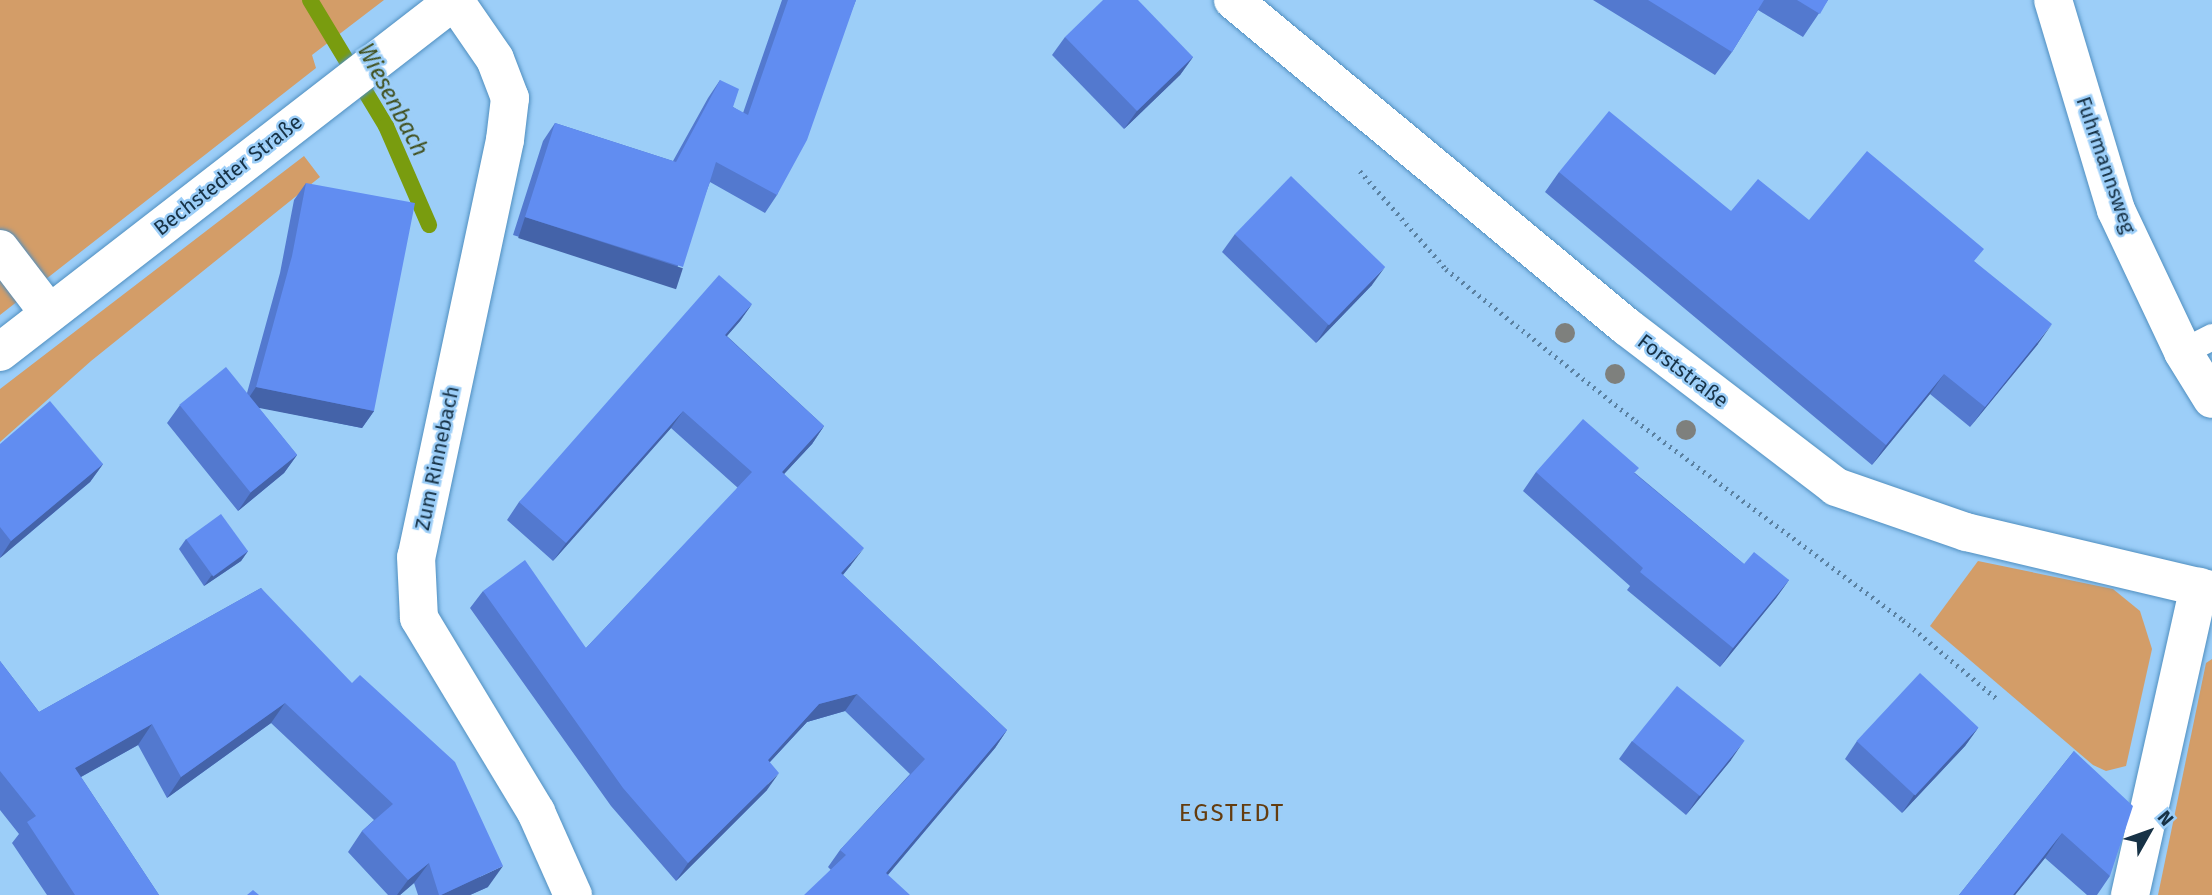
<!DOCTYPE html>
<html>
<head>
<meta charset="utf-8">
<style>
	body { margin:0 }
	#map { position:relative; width:2212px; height:895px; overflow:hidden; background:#9ccef8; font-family:"Fira Sans",sans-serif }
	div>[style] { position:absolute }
	.green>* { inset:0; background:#d39d68 }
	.stream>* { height:16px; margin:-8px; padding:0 8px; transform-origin:8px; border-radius:8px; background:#799c0f }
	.path>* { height:4.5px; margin-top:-2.25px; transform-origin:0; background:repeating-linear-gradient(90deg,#5b81a1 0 2px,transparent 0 7px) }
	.roads { filter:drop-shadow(0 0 2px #508fc0) drop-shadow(0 0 2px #508fc0) }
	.lane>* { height:26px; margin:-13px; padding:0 13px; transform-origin:13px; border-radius:13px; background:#fff }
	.street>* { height:38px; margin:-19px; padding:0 19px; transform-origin:19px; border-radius:19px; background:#fff }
	.secondary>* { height:38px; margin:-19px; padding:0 19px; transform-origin:19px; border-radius:19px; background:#fff }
	.trees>* { width:20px; height:20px; margin:-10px; border-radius:50%; background:#7e807d }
	.wall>* { inset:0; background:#5379cf }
	.shaded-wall>* { inset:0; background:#4463a9; transform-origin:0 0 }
	.building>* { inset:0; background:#618df1; transform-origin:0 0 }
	span { translate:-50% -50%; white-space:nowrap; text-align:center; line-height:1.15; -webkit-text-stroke:5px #9ccef8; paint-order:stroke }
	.street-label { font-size:21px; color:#173246 }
	.water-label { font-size:23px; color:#415120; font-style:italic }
	.quarter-label { font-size:24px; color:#643c0f; letter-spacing:2px }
	.north { position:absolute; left:2114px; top:797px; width:70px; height:70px; -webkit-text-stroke:5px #9ccef8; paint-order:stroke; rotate:50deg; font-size:19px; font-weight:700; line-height:28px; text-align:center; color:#173246 }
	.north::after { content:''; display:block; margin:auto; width:24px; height:32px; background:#173246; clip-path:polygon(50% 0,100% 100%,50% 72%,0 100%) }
</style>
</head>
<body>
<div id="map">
	<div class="green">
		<div style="clip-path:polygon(0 0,384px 0,312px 55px,316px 68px,0 315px)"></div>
		<div style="clip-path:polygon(304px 156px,320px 177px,91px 361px,0 442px,0 389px)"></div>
		<div style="clip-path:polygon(1978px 561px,2113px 589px,2140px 611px,2152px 649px,2126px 766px,2106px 771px,2093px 765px,1930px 626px)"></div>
		<div style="clip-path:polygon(2212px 659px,2212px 895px,2158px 895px,2206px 663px)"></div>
	</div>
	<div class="stream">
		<div style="left:310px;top:0;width:147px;rotate:58.9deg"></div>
		<div style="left:386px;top:126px;width:108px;rotate:66.5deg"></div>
	</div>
	<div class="path">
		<div style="left:1360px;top:171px;width:130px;rotate:48.7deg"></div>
		<div style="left:1446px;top:269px;width:243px;rotate:38.7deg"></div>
		<div style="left:1636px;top:421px;width:333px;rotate:36.7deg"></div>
		<div style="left:1903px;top:620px;width:123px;rotate:40deg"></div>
	</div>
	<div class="roads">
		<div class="lane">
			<div style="left:2183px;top:352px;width:33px;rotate:-27deg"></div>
		</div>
		<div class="street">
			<div style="left:1233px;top:0;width:512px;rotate:39.69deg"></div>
			<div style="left:1627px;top:327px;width:263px;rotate:37.4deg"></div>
			<div style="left:1836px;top:487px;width:138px;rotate:19.1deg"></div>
			<div style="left:1966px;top:532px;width:253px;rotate:13.3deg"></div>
			<div style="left:455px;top:1px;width:70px;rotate:55.4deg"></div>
			<div style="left:495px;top:59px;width:42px;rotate:69deg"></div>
			<div style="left:510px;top:98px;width:42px;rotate:96.8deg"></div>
			<div style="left:505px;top:140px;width:426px;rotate:102deg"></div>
			<div style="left:416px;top:557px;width:61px;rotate:87.2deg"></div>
			<div style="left:419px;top:618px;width:227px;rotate:58.9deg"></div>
			<div style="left:536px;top:812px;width:91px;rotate:66deg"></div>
			<div style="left:0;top:249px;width:81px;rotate:52.6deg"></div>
			<div style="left:2130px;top:895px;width:316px;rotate:-77.4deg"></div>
		</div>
		<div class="secondary">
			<div style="left:2053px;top:0;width:219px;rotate:73.3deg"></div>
			<div style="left:2116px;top:210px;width:157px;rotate:64.7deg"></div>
			<div style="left:2183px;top:352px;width:55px;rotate:58.3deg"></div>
			<div style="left:0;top:352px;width:575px;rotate:-37.73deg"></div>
		</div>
	</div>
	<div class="trees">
		<div style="left:1565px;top:333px"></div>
		<div style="left:1615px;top:374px"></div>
		<div style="left:1686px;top:430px"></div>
	</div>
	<div class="wall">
		<div style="clip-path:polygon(782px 0,856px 0,777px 195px,765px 213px,710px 182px,671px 284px,513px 235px,543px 141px,555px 123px,673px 161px,708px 98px,720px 80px,733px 107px,743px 113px)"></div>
		<div style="clip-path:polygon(1593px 0,1828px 0,1803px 37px,1758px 10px,1732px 52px,1715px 75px)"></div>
		<div style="clip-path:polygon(1065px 37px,1193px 57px,1180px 75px,1124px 129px,1052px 55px)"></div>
		<div style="clip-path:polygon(1559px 172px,1731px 211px,1809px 220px,1975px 262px,2038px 344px,1970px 427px,1930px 394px,1872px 465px,1545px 192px)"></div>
		<div style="clip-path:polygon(306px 183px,374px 411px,362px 428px,258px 407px,297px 455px,284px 473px,238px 511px,167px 423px,180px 405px,247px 393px,280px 273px,294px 200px)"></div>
		<div style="clip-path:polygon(1235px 234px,1372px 285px,1316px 343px,1222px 252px)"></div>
		<div style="clip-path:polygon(752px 304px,740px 321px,727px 336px,824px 426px,812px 444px,784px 474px,851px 565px,843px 575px,1007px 730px,995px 748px,888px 875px,831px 870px,828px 867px,840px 850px,910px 774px,845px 711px,807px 722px,770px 762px,767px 790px,676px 881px,611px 806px,470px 608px,483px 591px,586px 648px,738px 488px,671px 428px,553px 561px,507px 520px,519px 502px)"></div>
		<div style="clip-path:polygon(0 444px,103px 464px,90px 482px,0 558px)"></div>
		<div style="clip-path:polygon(1536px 472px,1635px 473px,1744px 564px,1789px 580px,1776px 598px,1720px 667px,1627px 590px,1630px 586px,1523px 491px)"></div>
		<div style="clip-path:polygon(186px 539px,248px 551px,241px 561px,204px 586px,179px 549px)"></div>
		<div style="clip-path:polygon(261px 588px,488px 887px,470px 895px,418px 895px,414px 883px,400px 895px,388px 895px,348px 852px,362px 831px,374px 820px,271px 723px,167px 798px,138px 745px,81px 777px,159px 895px,47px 895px,12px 843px,19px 834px,0 810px,0 661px,39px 712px)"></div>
		<div style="clip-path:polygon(1978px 728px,1965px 746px,1902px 813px,1845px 759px,1857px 741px)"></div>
		<div style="clip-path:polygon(1632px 741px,1731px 760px,1686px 815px,1619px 759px)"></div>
		<div style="clip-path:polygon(2074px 751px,2110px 876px,2097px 895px,2087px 895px,2045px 858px,2015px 895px,1959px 895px)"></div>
	</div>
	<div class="shaded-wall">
		<div style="clip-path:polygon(1193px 57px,1180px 75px,1124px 129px,1137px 111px)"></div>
		<div style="left:525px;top:217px;width:166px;height:22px;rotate:18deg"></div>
		<div style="clip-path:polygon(1385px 267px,1372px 285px,1316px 343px,1328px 325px)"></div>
		<div style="clip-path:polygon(752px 304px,740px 321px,713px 352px,725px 335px)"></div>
		<div style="clip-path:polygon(2052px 324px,2038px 344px,1970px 427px,1985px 407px)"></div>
		<div style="clip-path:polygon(1944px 374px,1930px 394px,1872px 465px,1886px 445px)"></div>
		<div style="clip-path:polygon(256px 387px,374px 411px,362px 428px,244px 405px)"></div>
		<div style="clip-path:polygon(683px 411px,671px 428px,553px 561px,566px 543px)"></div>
		<div style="clip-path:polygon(824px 426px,812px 444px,770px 489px,782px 472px)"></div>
		<div style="clip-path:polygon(297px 455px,284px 473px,238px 511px,251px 492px)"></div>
		<div style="clip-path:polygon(103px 464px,90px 482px,0 558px,11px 541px)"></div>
		<div style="clip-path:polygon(864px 548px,851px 565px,829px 591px,841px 573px)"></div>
		<div style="clip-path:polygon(248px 551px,241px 561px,204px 586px,211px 576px)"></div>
		<div style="clip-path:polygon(1789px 580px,1776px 598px,1720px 667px,1733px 648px)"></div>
		<div style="clip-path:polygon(857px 694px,845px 711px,807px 722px,755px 778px,768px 760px,819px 704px)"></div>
		<div style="clip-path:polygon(285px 703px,271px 723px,167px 798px,181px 777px)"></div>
		<div style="clip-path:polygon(152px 724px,138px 745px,61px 788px,75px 768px)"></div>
		<div style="clip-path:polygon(1978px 728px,1965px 746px,1902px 813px,1914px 795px)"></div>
		<div style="clip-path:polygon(1007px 730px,995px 748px,874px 891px,886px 873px)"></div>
		<div style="clip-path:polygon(1744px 741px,1731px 760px,1686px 815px,1699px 796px)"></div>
		<div style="clip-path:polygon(779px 773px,767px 790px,676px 881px,688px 863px)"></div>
		<div style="clip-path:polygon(2062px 833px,2045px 858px,2015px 895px,2013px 895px)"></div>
		<div style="clip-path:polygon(429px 863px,414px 883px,400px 895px,397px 895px,408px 880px)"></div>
		<div style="clip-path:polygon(503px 866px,488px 887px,470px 895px,441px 895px)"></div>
	</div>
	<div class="building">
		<div style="clip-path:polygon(788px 0,856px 0,807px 140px,777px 195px,716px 162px,683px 267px,525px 217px,555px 123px,676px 162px,720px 80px,739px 89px,733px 107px,748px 115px)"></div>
		<div style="clip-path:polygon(1103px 0,1138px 0,1193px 57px,1137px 111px,1065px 37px)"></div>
		<div style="clip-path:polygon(1648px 0,1764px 0,1732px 52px)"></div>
		<div style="clip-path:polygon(1797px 0,1828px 0,1820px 14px)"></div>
		<div style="clip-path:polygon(1609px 111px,1731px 211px,1758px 179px,1809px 220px,1867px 151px,1984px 249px,1974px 261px,2052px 324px,1985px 407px,1944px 374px,1886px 445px,1559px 172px)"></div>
		<div style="left:1291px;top:176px;width:131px;height:81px;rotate:44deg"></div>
		<div style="clip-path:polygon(306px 183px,415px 203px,374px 411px,256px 387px,292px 256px)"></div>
		<div style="clip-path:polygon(719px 275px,752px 304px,725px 335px,824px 426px,782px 472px,864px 548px,841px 573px,1007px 730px,886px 873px,910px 895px,804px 895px,846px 855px,840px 850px,925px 759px,857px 694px,819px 704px,768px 760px,779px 773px,688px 863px,623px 788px,483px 591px,525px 560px,586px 648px,752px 472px,683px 411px,566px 543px,519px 502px)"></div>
		<div style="left:226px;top:367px;width:113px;height:60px;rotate:51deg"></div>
		<div style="clip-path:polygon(50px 401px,103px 464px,11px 541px,0 527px,0 444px)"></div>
		<div style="clip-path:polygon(1583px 419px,1639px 468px,1634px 473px,1744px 564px,1754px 552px,1789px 580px,1733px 648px,1640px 572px,1643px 568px,1536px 472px)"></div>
		<div style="left:221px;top:514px;width:46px;height:43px;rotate:54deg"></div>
		<div style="clip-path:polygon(261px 588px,352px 683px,360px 675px,455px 762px,503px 866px,441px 895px,439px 895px,429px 863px,408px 880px,362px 831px,393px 804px,285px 703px,181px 777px,152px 724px,75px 768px,159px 895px,75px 895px,27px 822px,36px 816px,0 771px,0 661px,39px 712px)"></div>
		<div style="left:1920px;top:673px;width:80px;height:93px;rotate:43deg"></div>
		<div style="left:1677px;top:686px;width:87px;height:71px;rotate:39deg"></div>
		<div style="clip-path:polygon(2074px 751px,2133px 806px,2110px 876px,2062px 833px,2013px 895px,1959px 895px)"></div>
		<div style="clip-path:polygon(253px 890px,259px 895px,247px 895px)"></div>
	</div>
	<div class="street-label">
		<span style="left:2106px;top:165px;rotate:71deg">Fuhrmannsweg</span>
		<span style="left:228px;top:175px;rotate:-38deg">Bechstedter Straße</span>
		<span style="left:1683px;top:371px;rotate:37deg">Forststraße</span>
		<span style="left:437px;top:458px;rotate:-78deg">Zum Rinnebach</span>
	</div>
	<div class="water-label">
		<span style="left:393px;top:100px;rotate:62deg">Wiesenbach</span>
	</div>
	<div class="quarter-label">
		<span style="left:1232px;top:814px">EGSTEDT</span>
	</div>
	<div class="north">N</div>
</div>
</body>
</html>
